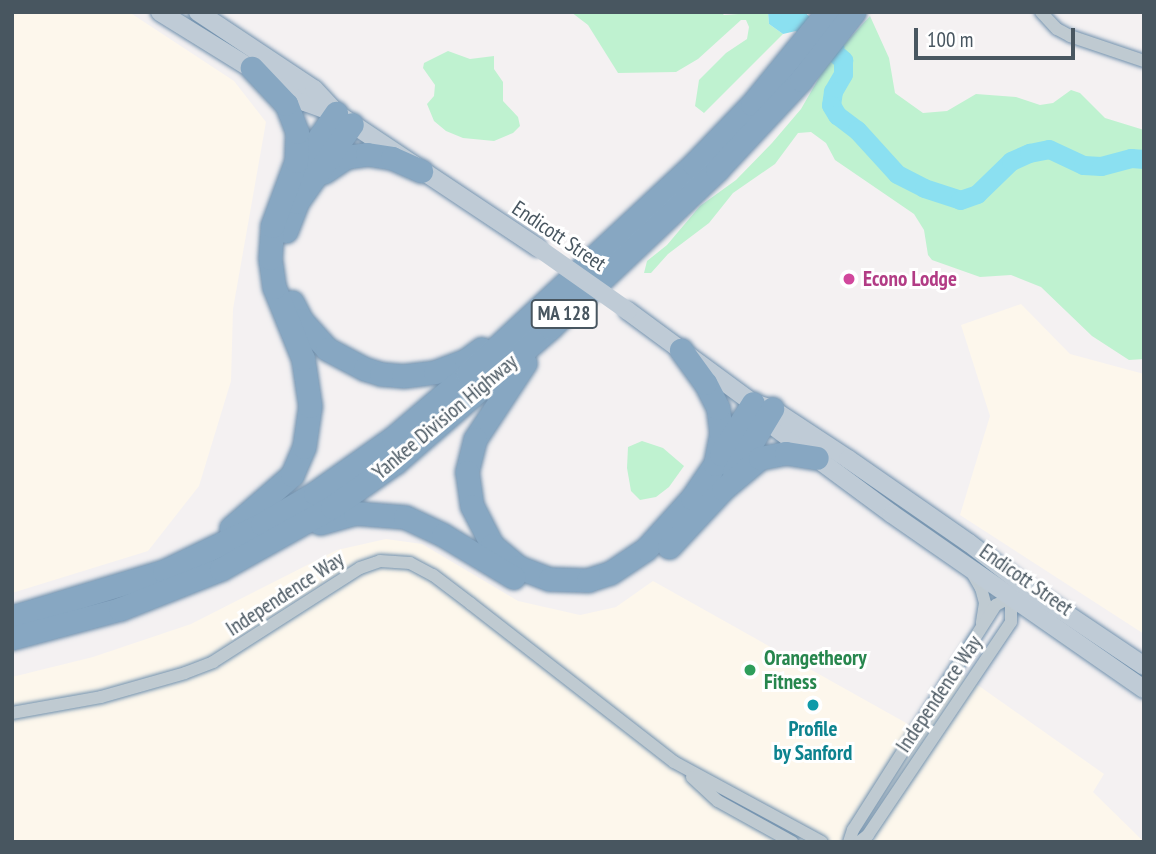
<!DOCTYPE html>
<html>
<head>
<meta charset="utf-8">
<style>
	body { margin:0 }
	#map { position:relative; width:1156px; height:854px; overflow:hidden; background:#f4f1f2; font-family:"PT Sans Narrow",sans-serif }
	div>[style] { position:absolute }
	.commercial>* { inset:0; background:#fdf7ec }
	.green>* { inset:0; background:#bff2d0 }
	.water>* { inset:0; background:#8be0f1 }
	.river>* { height:19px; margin:-9.5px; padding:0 9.5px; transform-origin:9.5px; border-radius:9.5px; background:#8be0f1 }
	.roads { filter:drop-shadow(0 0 2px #7392ae) drop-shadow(0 0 2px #7392ae) }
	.minor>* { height:12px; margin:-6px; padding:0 6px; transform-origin:6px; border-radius:6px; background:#bfcad1 }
	.secondary>* { height:18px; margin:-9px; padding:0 9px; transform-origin:9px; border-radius:9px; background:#bfcbd6 }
	.motorway>* { height:23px; margin:-11.5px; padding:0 11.5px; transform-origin:11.5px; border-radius:11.5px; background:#87a7c2 }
	.secondary-bridge>* { height:18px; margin:-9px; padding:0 9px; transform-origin:9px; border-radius:9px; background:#bfcbd6 }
	.dots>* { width:19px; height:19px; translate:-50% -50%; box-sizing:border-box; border:4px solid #fff; border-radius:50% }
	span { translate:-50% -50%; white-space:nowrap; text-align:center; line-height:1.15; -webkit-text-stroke:6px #fff; paint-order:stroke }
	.shield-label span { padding:2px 5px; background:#fff; border:2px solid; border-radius:5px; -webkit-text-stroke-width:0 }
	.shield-label { font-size:19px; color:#485660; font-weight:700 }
	.street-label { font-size:21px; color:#485660 }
	.hotel-label { font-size:21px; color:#b23c85; font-weight:700 }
	.left { translate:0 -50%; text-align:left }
	.leisure-label { font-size:21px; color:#27864d; font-weight:700 }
	.culture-label { font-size:21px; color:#0d838f; font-weight:700 }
	.frame { position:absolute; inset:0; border:14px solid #485660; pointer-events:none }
	.scale { position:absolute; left:914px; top:28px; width:161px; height:32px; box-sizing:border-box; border:4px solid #485660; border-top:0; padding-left:9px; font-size:21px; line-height:24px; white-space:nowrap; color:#485660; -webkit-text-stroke:5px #fff; paint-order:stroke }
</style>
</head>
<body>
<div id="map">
	<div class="commercial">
		<div style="clip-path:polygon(12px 12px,129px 12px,234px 81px,266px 122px,233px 309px,231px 381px,199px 486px,148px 551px,12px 593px)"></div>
		<div style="clip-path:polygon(1021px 304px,1070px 354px,1144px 374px,1144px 634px,960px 515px,990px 416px,961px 325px)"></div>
		<div style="clip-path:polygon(386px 539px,422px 544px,518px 601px,580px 615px,616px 607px,653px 581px,924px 733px,962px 674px,1104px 774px,1093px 792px,1144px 842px,12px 842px,12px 677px,93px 657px,191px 624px,337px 550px)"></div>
	</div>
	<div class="green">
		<div style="clip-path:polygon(571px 12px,721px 12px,724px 15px,768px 12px,769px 24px,783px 34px,704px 113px,695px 106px,699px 80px,726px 53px,747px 39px,749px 27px,746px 20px,741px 20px,698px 59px,676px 72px,618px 73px,588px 25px)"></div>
		<div style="clip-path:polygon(870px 16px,889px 58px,895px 93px,923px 113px,947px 111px,976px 94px,1016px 97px,1040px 105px,1053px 103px,1071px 90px,1080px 93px,1105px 118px,1144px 130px,1144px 359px,1129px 360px,1092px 336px,1041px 287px,1011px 275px,980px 277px,932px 260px,928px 255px,924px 230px,914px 214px,835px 160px,826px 143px,811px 132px,798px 133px,775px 164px,733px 193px,709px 223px,668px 254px,651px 273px,644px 273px,647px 261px,667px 245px,700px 206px,736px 180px,772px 143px,801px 109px,828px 62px)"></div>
		<div style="clip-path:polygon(448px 51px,470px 59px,494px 56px,494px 69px,503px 82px,503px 101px,518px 117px,520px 126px,513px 133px,494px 141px,463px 138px,446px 131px,434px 121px,427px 104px,434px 96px,435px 85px,423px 68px,424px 63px)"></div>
		<div style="clip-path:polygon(642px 441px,663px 448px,684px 466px,669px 487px,656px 497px,640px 500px,631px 491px,627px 468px,628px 447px)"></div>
	</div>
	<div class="water">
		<div style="clip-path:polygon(768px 12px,804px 12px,845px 47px,828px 62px,796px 31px,783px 34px,769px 24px)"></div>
	</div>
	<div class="river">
		<div style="left:790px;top:12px;width:72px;rotate:42.2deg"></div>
		<div style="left:843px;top:60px;width:14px;rotate:90deg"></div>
		<div style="left:843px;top:74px;width:20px;rotate:120deg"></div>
		<div style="left:833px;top:91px;width:14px;rotate:98deg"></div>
		<div style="left:831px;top:105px;width:12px;rotate:59deg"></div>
		<div style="left:837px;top:115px;width:25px;rotate:37deg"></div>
		<div style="left:857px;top:130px;width:59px;rotate:47.7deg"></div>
		<div style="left:897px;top:174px;width:30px;rotate:27deg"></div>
		<div style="left:924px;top:188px;width:38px;rotate:18deg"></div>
		<div style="left:960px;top:200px;width:18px;rotate:-19deg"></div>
		<div style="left:977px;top:194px;width:47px;rotate:-44.1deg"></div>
		<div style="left:1011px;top:161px;width:20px;rotate:-24deg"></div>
		<div style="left:1029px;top:153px;width:20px;rotate:-11deg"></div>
		<div style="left:1049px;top:149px;width:38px;rotate:25deg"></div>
		<div style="left:1083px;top:165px;width:18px;rotate:3deg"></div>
		<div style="left:1101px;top:166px;width:31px;rotate:-15deg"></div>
		<div style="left:1131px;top:158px;width:13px;rotate:4deg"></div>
	</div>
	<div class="roads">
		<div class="minor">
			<div style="left:1041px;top:12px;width:23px;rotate:47deg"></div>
			<div style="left:1057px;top:29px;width:15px;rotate:28deg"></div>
			<div style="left:1070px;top:36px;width:78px;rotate:18.7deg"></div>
			<div style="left:971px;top:571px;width:20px;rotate:60deg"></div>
			<div style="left:981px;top:588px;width:16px;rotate:75deg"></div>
			<div style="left:985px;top:603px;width:20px;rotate:99deg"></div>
			<div style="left:12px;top:713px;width:90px;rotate:-10.2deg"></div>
			<div style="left:101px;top:697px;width:87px;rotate:-15.9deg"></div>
			<div style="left:185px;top:673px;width:30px;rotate:-21deg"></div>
			<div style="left:213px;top:662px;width:174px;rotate:-32.6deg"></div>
			<div style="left:360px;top:568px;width:21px;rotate:-19deg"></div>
			<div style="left:380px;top:561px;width:30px;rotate:4deg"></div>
			<div style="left:410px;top:563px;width:26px;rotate:28deg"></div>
			<div style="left:433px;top:575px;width:48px;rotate:37.3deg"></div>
			<div style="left:471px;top:604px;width:257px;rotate:37.9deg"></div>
			<div style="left:674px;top:762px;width:168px;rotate:28.4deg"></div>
			<div style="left:692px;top:777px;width:35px;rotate:43deg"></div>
			<div style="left:718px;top:801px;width:85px;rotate:29deg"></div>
			<div style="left:849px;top:842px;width:13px;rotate:-72deg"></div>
			<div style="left:853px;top:830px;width:267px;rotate:-57.6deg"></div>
			<div style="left:996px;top:605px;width:17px;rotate:-28deg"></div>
			<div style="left:1011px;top:597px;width:25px;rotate:90deg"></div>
			<div style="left:1011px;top:622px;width:257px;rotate:123.9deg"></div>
			<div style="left:868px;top:835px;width:11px;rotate:142deg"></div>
		</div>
		<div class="secondary">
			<div style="left:160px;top:12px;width:171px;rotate:31.8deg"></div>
			<div style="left:305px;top:102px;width:33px;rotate:20deg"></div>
			<div style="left:198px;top:12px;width:139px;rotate:33.6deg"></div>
			<div style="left:314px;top:89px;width:33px;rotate:47deg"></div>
			<div style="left:336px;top:113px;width:242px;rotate:33.7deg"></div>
			<div style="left:628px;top:311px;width:155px;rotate:36.4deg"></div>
			<div style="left:753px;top:403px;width:21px;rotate:55deg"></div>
			<div style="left:765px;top:420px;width:158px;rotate:36.5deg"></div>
			<div style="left:892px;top:514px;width:307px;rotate:34.8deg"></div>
			<div style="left:760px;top:405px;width:13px;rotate:18deg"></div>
			<div style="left:772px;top:409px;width:91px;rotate:33.3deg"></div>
			<div style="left:848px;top:459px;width:147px;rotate:34.8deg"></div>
			<div style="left:969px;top:543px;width:67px;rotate:37.7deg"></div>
			<div style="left:1022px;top:584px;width:147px;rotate:33.9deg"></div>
		</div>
		<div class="motorway">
			<div style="left:298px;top:168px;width:67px;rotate:-55.4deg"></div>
			<div style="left:324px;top:172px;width:27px;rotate:-34deg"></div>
			<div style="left:346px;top:157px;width:21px;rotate:-8deg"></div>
			<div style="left:367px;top:154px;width:25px;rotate:9deg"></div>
			<div style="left:392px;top:158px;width:32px;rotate:24deg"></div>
			<div style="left:286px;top:231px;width:31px;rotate:-69deg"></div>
			<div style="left:297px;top:202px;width:95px;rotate:-54.8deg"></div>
			<div style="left:292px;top:302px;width:20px;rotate:63deg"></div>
			<div style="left:301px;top:320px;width:39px;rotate:48deg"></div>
			<div style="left:327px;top:349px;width:43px;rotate:27.8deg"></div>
			<div style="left:365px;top:369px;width:17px;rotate:17deg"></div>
			<div style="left:381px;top:374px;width:22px;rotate:5deg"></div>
			<div style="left:403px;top:376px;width:32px;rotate:-7deg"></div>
			<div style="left:435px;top:372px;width:33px;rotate:-21deg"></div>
			<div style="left:466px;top:360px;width:19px;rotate:-36deg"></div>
			<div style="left:525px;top:363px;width:91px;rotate:123.3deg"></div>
			<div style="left:475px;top:439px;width:34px;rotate:104deg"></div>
			<div style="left:467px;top:472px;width:34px;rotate:82deg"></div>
			<div style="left:472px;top:506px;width:44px;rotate:62.9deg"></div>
			<div style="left:492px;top:545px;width:34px;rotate:40deg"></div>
			<div style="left:518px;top:567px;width:34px;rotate:21deg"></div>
			<div style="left:550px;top:579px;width:38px;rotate:2deg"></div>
			<div style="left:588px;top:580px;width:23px;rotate:-18deg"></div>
			<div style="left:610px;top:573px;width:43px;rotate:-33.7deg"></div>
			<div style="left:646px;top:549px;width:69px;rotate:-48deg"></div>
			<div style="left:692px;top:498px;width:41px;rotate:-55.9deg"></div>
			<div style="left:715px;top:464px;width:32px;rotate:-79deg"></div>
			<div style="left:721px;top:433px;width:25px;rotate:-97deg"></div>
			<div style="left:718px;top:408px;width:28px;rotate:-117deg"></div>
			<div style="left:705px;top:383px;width:41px;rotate:-126deg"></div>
			<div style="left:721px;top:454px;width:60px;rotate:-57.9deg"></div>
			<div style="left:734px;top:472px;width:74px;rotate:-58.9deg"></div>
			<div style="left:320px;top:523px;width:36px;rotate:-16deg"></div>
			<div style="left:355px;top:513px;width:50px;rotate:4.6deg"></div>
			<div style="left:405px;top:517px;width:42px;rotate:25.3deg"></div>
			<div style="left:443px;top:535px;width:82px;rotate:31deg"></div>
			<div style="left:231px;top:528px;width:81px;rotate:-41deg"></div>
			<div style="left:292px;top:475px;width:30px;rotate:-67deg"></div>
			<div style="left:304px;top:447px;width:41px;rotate:-81.7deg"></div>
			<div style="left:310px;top:406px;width:48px;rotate:-98.5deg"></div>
			<div style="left:303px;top:359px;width:78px;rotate:-111.9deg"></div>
			<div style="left:274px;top:287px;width:29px;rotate:-98deg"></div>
			<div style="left:270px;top:258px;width:32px;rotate:-86deg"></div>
			<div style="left:272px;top:226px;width:69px;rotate:-69.7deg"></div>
			<div style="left:296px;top:161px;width:29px;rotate:-88deg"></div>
			<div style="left:297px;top:132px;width:30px;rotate:-111deg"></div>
			<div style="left:286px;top:104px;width:50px;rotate:-133.4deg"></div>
			<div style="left:669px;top:547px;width:79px;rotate:-47deg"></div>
			<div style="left:723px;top:489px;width:48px;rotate:-40deg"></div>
			<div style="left:760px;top:458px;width:26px;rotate:-11deg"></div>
			<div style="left:786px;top:453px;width:31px;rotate:9deg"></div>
			<div style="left:12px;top:617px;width:159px;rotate:-16.8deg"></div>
			<div style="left:164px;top:571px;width:109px;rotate:-25.6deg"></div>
			<div style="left:262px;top:524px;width:61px;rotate:-30.3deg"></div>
			<div style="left:315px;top:493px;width:95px;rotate:-35.2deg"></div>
			<div style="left:393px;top:438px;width:99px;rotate:-40.5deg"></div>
			<div style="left:468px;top:374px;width:309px;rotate:-42.9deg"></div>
			<div style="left:694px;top:164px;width:83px;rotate:-46deg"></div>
			<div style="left:752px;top:104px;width:119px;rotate:-50.8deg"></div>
			<div style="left:12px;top:638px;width:112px;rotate:-15deg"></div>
			<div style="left:120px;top:609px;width:109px;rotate:-21.6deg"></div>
			<div style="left:221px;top:569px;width:127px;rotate:-29.2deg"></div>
			<div style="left:332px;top:507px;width:78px;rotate:-35.1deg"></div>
			<div style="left:396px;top:462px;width:204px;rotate:-41deg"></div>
			<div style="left:550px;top:328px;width:230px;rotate:-43.4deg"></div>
			<div style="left:717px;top:170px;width:123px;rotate:-47deg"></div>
			<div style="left:801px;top:80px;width:86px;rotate:-52.1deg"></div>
		</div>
	</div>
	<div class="secondary-bridge">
		<div style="left:537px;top:247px;width:111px;rotate:35.1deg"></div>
	</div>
	<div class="dots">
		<div style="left:849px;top:279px;background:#d1479c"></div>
		<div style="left:750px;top:670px;background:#2e9e5b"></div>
		<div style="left:813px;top:705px;background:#0f9aa8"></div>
	</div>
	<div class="shield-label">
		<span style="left:564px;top:314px">MA 128</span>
	</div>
	<div class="street-label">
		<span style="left:559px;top:236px;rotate:34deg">Endicott Street</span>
		<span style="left:445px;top:417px;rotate:-40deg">Yankee Division Highway</span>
		<span style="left:1026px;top:580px;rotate:35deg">Endicott Street</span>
		<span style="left:285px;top:594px;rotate:-33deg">Independence Way</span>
		<span style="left:939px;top:694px;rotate:-56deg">Independence Way</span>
	</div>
	<div class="hotel-label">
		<span class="left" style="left:863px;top:279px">Econo Lodge</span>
	</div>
	<div class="leisure-label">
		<span class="left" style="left:764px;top:670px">Orangetheory<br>Fitness</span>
	</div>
	<div class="culture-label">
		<span style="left:813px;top:741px">Profile<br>by Sanford</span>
	</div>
	<div class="frame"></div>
	<div class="scale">100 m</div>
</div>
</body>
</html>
